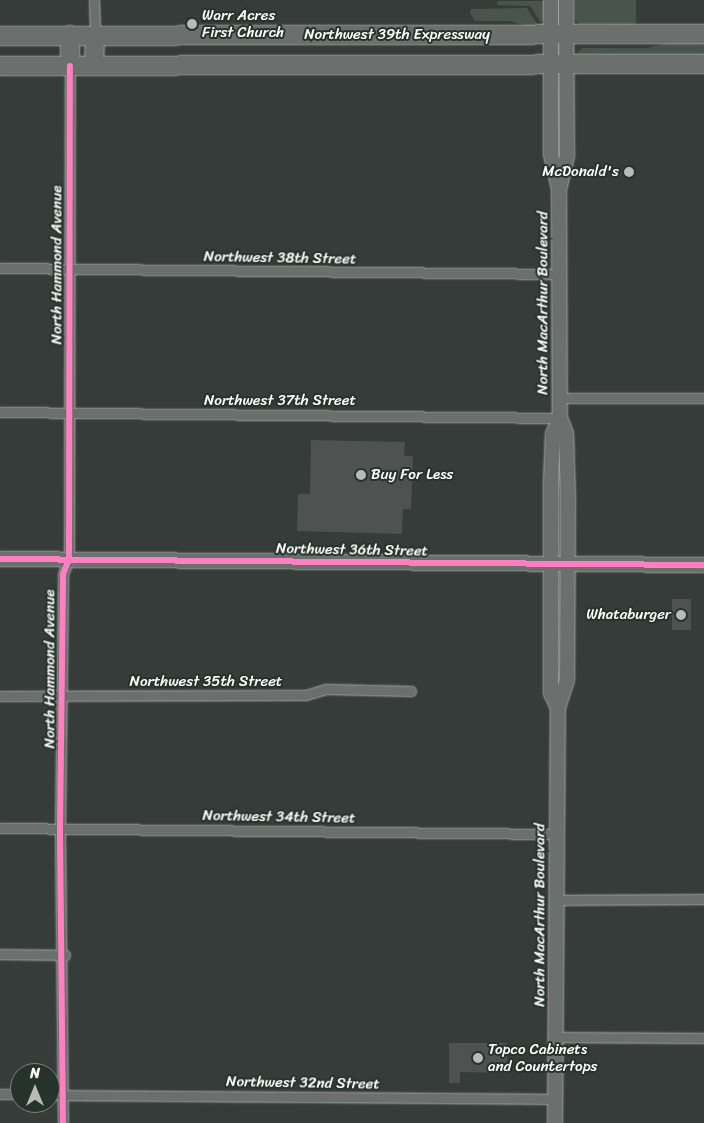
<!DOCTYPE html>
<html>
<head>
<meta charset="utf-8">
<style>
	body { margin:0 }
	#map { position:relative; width:704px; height:1123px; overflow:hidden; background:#363c39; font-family:Sriracha,sans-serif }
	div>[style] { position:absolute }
	.green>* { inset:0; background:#4a544f }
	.building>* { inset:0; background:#4e5351; transform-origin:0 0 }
	.roads { filter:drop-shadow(0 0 1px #a5a7a6) drop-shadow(0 0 1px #a5a7a6) }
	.street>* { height:9px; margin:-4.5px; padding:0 4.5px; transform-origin:4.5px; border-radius:4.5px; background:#6b6f6d }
	.secondary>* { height:14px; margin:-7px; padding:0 7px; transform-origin:7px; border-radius:7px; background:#6b6f6d }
	.highway>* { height:18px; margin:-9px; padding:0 9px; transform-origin:9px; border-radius:9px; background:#6b6f6d }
	.cycleway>* { height:6px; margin:-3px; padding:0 3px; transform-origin:3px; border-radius:3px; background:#ff80c0 }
	.dots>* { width:14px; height:14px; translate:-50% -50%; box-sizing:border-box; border:2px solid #26332d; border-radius:50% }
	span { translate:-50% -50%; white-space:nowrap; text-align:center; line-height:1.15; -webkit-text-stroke:4px #26332d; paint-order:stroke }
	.poi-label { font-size:15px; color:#fff }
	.left { translate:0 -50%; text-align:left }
	.right { translate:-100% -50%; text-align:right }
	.street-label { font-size:15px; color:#fff }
	.north { position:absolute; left:10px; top:1063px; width:50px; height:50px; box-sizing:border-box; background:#26332d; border:1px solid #7d8581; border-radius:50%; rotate:0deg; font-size:14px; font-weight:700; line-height:20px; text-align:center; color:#fff }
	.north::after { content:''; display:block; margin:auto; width:18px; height:22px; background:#b9bbba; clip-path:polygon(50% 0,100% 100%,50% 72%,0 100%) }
</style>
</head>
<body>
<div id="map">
	<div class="green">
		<div style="clip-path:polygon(573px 0,636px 0,636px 21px,635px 25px,579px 24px,574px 19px)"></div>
		<div style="clip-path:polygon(498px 1px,546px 1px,547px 16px,541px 23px,530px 6px,497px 5px)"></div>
		<div style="clip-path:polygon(527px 8px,537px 24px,530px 27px,509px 21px,475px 21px,470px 13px,471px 9px)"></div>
		<div style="clip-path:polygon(671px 42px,704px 42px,704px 57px,576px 54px,582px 48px,647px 48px)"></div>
	</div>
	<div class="building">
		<div style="clip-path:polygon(311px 440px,405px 442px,404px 456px,413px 456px,411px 509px,403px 509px,402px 534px,297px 531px,298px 494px,310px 494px)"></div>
		<div style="left:672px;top:599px;width:19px;height:31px"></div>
		<div style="clip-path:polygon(449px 1043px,507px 1043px,507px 1073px,460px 1072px,460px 1083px,449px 1083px)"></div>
	</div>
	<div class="roads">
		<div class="street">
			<div style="left:94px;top:0;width:35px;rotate:88deg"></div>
			<div style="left:0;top:268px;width:560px;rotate:0.61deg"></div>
			<div style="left:560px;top:398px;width:144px"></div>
			<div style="left:0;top:412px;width:560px;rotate:0.61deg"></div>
			<div style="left:0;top:696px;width:306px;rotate:-0.2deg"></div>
			<div style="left:306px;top:695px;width:21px;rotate:-17deg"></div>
			<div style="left:326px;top:689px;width:85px;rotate:1.3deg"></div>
			<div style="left:0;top:828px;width:557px;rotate:0.62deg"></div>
			<div style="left:556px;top:900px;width:148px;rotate:-0.4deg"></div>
			<div style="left:0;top:954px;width:65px;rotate:0.9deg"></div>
			<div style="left:556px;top:1037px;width:148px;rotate:0.4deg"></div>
			<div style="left:0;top:1094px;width:20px"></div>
			<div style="left:50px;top:1095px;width:505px;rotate:0.45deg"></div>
			<div style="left:63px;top:1123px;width:294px;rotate:-90.6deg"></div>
			<div style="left:60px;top:829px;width:255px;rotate:-89.3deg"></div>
			<div style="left:63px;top:574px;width:16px;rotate:-68deg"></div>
			<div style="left:69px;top:559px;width:493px;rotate:-89.9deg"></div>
		</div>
		<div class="secondary">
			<div style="left:551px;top:0;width:154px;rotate:90deg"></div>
			<div style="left:551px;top:154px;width:35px;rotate:77deg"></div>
			<div style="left:559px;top:188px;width:230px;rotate:89.8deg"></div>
			<div style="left:560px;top:418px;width:17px;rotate:69deg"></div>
			<div style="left:566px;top:434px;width:63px;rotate:88.2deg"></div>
			<div style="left:568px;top:497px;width:183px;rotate:90.3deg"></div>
			<div style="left:567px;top:680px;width:29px;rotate:108deg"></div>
			<div style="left:560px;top:186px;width:32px;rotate:-77deg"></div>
			<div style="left:567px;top:155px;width:155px;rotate:-90.4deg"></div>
			<div style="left:0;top:559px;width:704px;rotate:0.49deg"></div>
			<div style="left:555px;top:1123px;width:415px;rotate:-89.6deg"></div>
			<div style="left:558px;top:708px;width:17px;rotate:-115deg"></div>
			<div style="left:551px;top:693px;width:212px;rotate:-90deg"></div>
			<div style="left:551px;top:481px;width:47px;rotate:-87.6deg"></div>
			<div style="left:553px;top:434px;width:17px;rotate:-66deg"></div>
		</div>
		<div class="highway">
			<div style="left:0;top:36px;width:704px;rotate:-0.16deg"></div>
			<div style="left:94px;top:65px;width:30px;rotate:-88deg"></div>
			<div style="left:0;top:66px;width:704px;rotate:-0.16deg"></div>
			<div style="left:70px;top:66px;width:31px;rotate:-90deg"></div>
		</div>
	</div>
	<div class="cycleway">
		<div style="left:0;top:559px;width:704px;rotate:0.49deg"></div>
		<div style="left:63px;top:1123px;width:294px;rotate:-90.6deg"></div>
		<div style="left:60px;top:829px;width:255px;rotate:-89.3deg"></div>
		<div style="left:63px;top:574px;width:16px;rotate:-68deg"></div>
		<div style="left:69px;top:559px;width:493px;rotate:-89.9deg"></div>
	</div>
	<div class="dots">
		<div style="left:192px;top:24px;background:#b9bbba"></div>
		<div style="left:629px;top:172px;background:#b9bbba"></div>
		<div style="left:361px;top:475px;background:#b9bbba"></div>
		<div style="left:681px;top:615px;background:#b9bbba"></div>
		<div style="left:478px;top:1058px;background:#b9bbba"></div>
	</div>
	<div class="poi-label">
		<span class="left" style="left:202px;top:24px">Warr Acres<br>First Church</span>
		<span class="right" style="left:619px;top:172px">McDonald's</span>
		<span class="left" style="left:371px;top:475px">Buy For Less</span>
		<span class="right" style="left:671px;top:615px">Whataburger</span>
		<span class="left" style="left:488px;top:1058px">Topco Cabinets<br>and Countertops</span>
	</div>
	<div class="street-label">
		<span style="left:397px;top:35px">Northwest 39th Expressway</span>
		<span style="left:280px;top:258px;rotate:1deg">Northwest 38th Street</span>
		<span style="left:57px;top:265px;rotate:-90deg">North Hammond Avenue</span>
		<span style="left:543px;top:303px;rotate:-90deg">North MacArthur Boulevard</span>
		<span style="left:280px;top:401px">Northwest 37th Street</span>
		<span style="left:352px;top:550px;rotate:1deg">Northwest 36th Street</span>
		<span style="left:50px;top:669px;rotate:-90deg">North Hammond Avenue</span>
		<span style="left:206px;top:682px">Northwest 35th Street</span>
		<span style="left:279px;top:817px;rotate:1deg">Northwest 34th Street</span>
		<span style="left:540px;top:915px;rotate:-90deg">North MacArthur Boulevard</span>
		<span style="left:303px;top:1083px;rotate:1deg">Northwest 32nd Street</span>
	</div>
	<div class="north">N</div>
</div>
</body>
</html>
